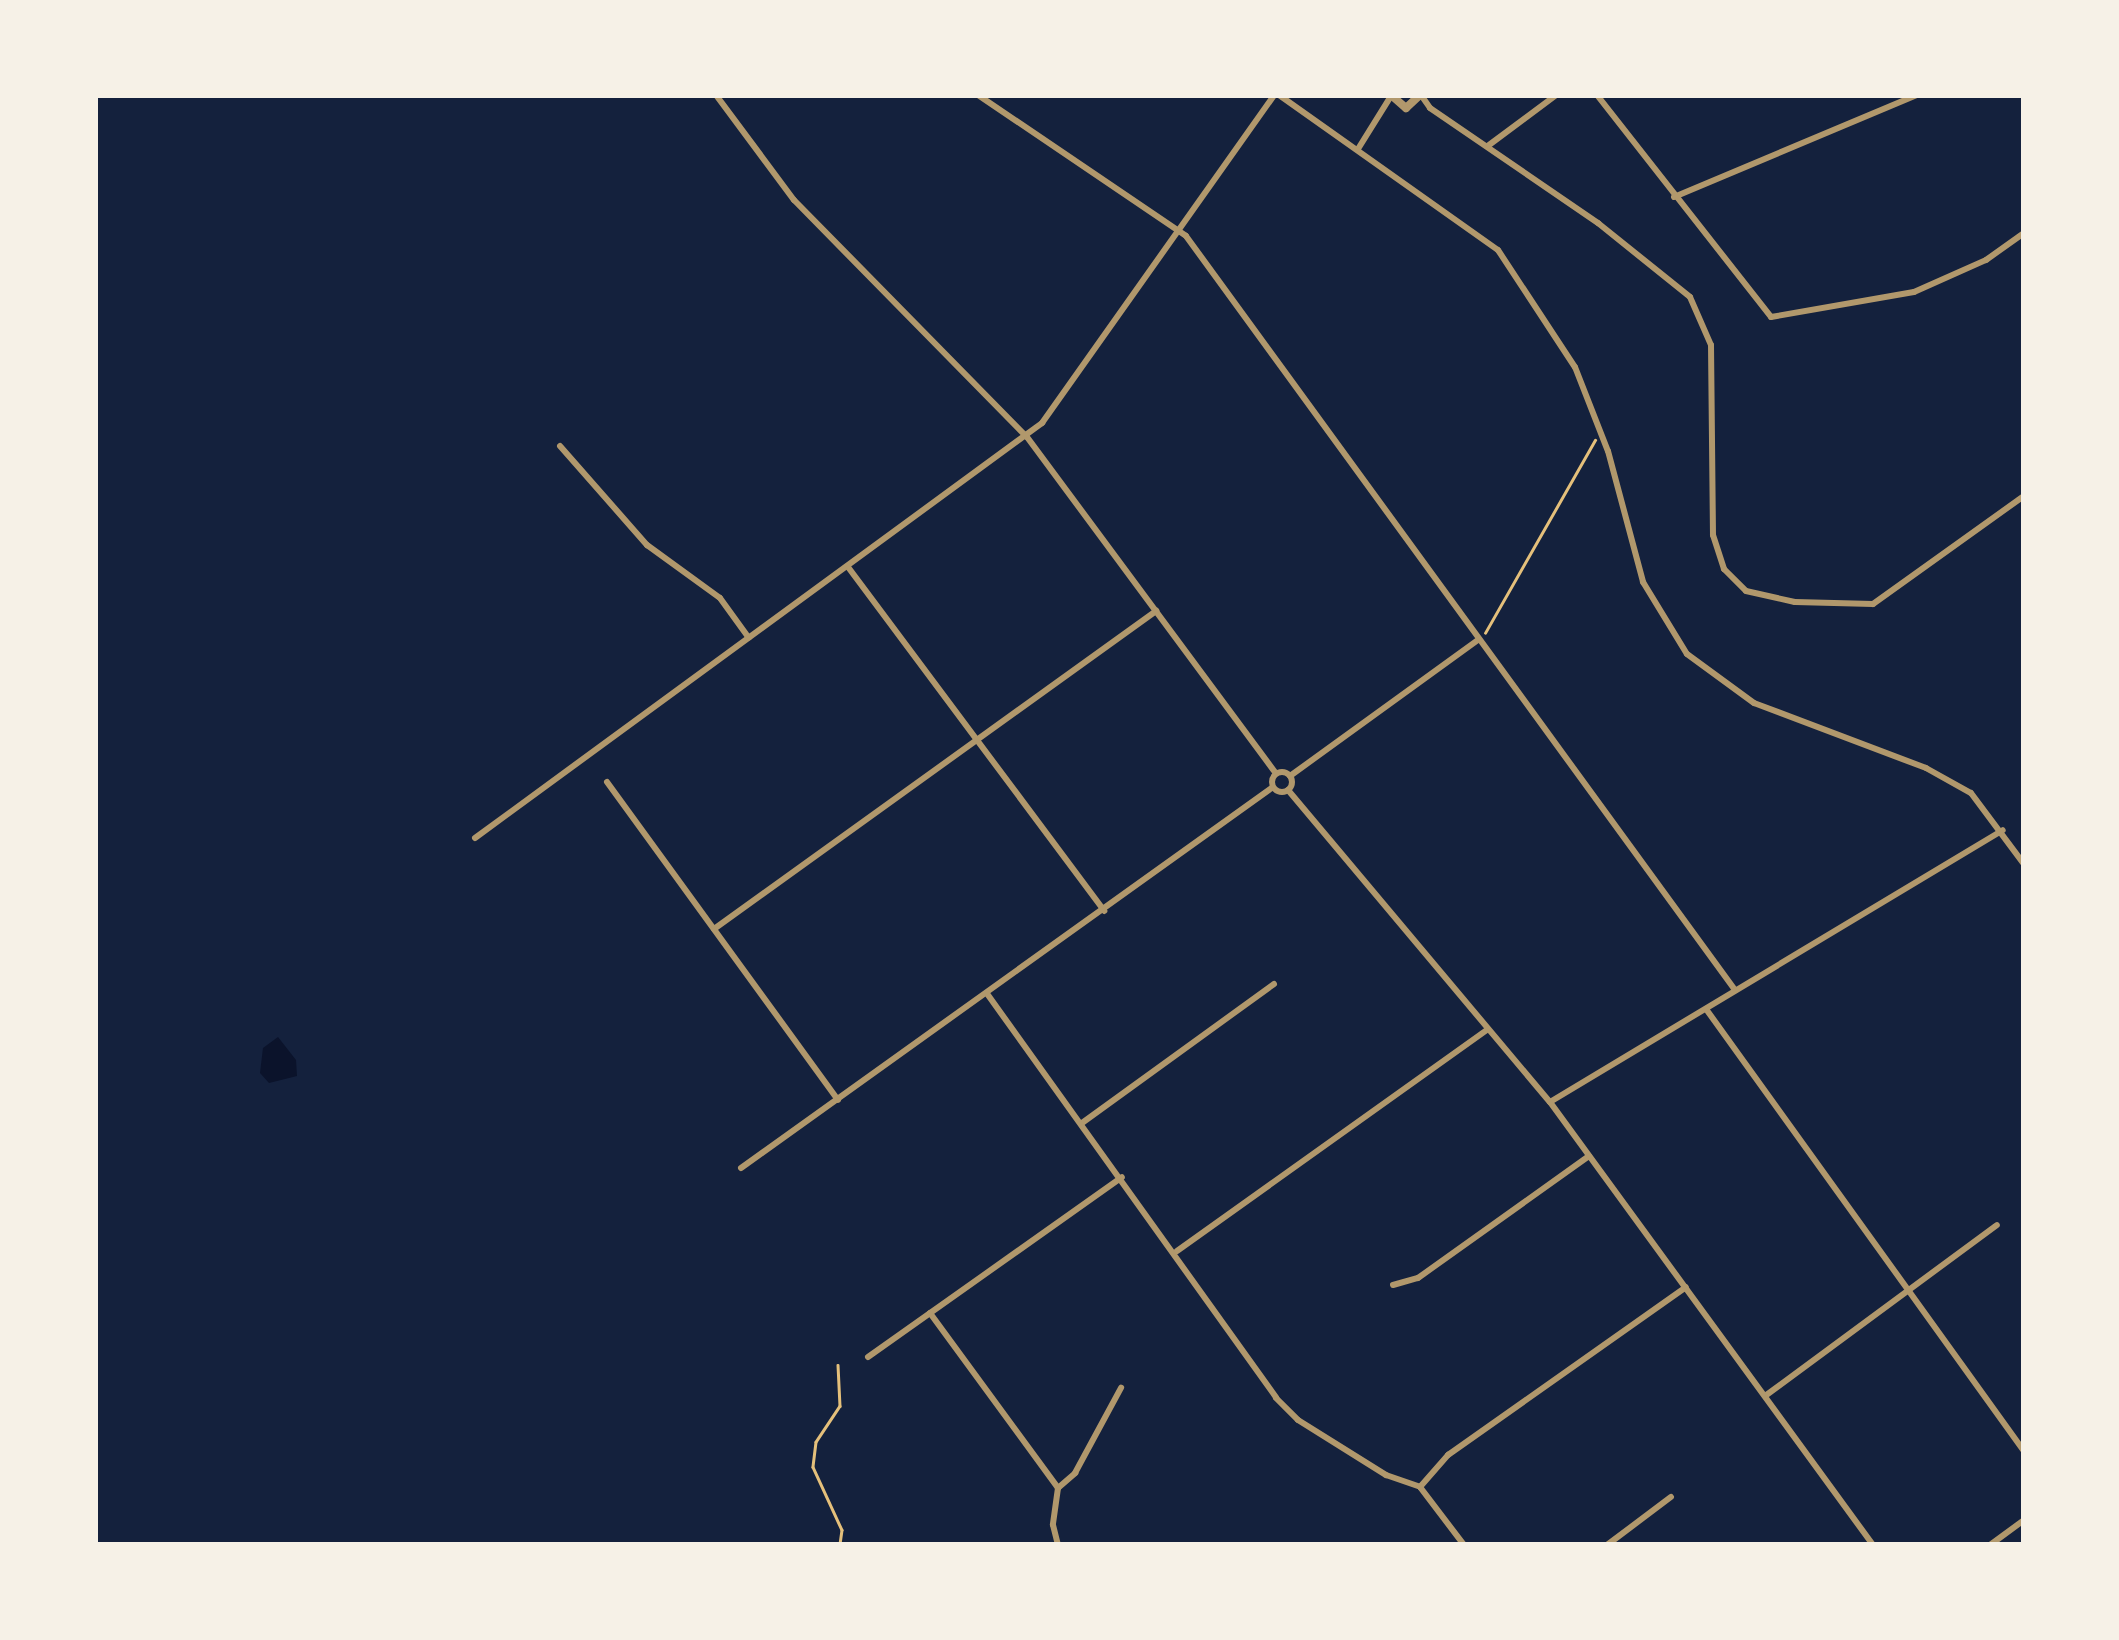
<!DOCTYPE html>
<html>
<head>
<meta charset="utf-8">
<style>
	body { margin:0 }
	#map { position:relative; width:2119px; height:1640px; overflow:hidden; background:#14213d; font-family:"Fira Sans Condensed",sans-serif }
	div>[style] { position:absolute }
	.water>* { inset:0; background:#0b132b }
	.path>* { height:2.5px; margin:-1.25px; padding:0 1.25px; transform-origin:1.25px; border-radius:1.25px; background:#e5c07b }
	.minor>* { height:6px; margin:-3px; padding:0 3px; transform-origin:3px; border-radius:3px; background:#b1986c }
	.minor>.ring { margin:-3px; padding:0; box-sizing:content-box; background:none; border:6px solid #b1986c; border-radius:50% }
	.tertiary>* { height:8px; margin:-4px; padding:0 4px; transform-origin:4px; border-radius:4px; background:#b1986c }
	span { translate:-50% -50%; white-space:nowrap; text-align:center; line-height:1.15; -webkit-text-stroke:9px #f6f1e7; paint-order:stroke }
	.frame { position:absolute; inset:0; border:98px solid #f6f1e7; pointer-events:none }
</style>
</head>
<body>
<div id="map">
	<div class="water">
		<div style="clip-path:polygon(278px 1037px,296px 1060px,297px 1076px,269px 1083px,260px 1073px,263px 1048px)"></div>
	</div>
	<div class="path">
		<div style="left:1485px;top:633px;width:222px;rotate:-60.3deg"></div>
		<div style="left:838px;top:1365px;width:41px;rotate:87.2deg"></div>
		<div style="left:840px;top:1406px;width:43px;rotate:123.7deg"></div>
		<div style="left:816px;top:1442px;width:25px;rotate:97deg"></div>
		<div style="left:813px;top:1467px;width:69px;rotate:65.3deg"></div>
		<div style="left:842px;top:1530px;width:15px;rotate:98deg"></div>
	</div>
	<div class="minor">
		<div style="left:716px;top:95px;width:131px;rotate:53.4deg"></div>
		<div style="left:794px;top:200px;width:332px;rotate:45.5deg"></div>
		<div style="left:1027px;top:437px;width:418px;rotate:53.5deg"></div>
		<div style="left:978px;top:95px;width:251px;rotate:34.1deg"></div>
		<div style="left:1186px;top:236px;width:933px;rotate:53.94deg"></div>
		<div style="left:1279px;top:95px;width:268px;rotate:35.3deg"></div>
		<div style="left:1498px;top:250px;width:140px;rotate:56.7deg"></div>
		<div style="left:1575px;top:367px;width:90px;rotate:68.6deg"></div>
		<div style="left:1608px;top:451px;width:136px;rotate:75deg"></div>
		<div style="left:1643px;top:582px;width:84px;rotate:58.6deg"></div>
		<div style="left:1687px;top:654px;width:83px;rotate:36.2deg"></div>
		<div style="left:1754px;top:703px;width:184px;rotate:20.7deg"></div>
		<div style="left:1926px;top:768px;width:51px;rotate:29.1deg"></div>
		<div style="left:1971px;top:793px;width:89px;rotate:53.3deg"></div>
		<div style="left:1421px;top:95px;width:16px;rotate:55deg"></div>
		<div style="left:1430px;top:108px;width:204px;rotate:34.4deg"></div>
		<div style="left:1598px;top:223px;width:118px;rotate:38.8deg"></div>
		<div style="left:1690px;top:297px;width:52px;rotate:66.4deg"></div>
		<div style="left:1711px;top:345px;width:190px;rotate:89.4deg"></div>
		<div style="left:1713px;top:535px;width:36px;rotate:72deg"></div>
		<div style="left:1724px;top:569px;width:31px;rotate:45deg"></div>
		<div style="left:1746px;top:591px;width:50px;rotate:12.7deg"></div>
		<div style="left:1795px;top:602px;width:78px;rotate:1.5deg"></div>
		<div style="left:1873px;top:604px;width:186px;rotate:-35.6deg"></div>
		<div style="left:1597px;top:95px;width:282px;rotate:51.9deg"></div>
		<div style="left:1771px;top:317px;width:145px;rotate:-9.9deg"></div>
		<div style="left:1914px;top:292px;width:79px;rotate:-24deg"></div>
		<div style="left:1986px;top:260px;width:47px;rotate:-35.4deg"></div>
		<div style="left:1489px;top:145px;width:84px;rotate:-36.7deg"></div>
		<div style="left:1358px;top:149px;width:62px;rotate:-58.1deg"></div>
		<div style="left:1674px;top:197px;width:264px;rotate:-22.8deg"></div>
		<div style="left:560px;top:446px;width:132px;rotate:48.7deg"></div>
		<div style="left:647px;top:545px;width:90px;rotate:36deg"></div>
		<div style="left:720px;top:598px;width:49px;rotate:54.1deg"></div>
		<div style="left:848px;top:567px;width:429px;rotate:53.3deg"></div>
		<div class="ring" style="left:1272px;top:772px;width:14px;height:14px"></div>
		<div style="left:1290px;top:776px;width:233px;rotate:-35.9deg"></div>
		<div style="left:607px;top:782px;width:393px;rotate:54deg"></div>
		<div style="left:1288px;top:790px;width:407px;rotate:50deg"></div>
		<div style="left:1550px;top:1102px;width:548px;rotate:53.9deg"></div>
		<div style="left:475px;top:838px;width:703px;rotate:-36.2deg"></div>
		<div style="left:1042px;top:423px;width:402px;rotate:-54.7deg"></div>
		<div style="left:714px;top:929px;width:545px;rotate:-35.73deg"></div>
		<div style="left:2024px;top:977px;width:45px;rotate:90deg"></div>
		<div style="left:988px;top:995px;width:495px;rotate:54.4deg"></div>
		<div style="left:1276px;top:1398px;width:31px;rotate:45deg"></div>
		<div style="left:1298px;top:1420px;width:104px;rotate:32deg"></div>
		<div style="left:1386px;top:1475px;width:36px;rotate:19deg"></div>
		<div style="left:1420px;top:1487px;width:73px;rotate:52.8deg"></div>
		<div style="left:1706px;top:1009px;width:545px;rotate:54.27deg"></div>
		<div style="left:1550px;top:1102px;width:528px;rotate:-30.98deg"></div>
		<div style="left:1082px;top:1123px;width:237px;rotate:-35.9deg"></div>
		<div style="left:741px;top:1168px;width:654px;rotate:-35.61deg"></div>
		<div style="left:1177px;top:1251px;width:382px;rotate:-35.5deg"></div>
		<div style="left:1393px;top:1285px;width:26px;rotate:-16deg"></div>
		<div style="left:1418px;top:1278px;width:210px;rotate:-35.5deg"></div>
		<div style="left:930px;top:1313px;width:217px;rotate:53.8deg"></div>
		<div style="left:1058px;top:1488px;width:37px;rotate:98deg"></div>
		<div style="left:1053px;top:1525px;width:21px;rotate:76deg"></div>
		<div style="left:868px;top:1357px;width:311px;rotate:-35.3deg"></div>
		<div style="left:1765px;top:1396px;width:288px;rotate:-36.4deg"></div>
		<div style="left:1420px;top:1487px;width:43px;rotate:-48.8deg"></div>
		<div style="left:1448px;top:1455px;width:291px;rotate:-35.2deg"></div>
		<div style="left:1058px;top:1488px;width:23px;rotate:-41deg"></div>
		<div style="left:1075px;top:1473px;width:97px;rotate:-61.6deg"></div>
		<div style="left:1607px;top:1545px;width:80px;rotate:-36.9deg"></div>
		<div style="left:1990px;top:1545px;width:42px;rotate:-36.3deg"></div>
	</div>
	<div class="tertiary">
		<div style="left:1391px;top:95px;width:20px;rotate:41deg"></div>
		<div style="left:1406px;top:108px;width:19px;rotate:-43deg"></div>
	</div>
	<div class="frame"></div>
</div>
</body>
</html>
